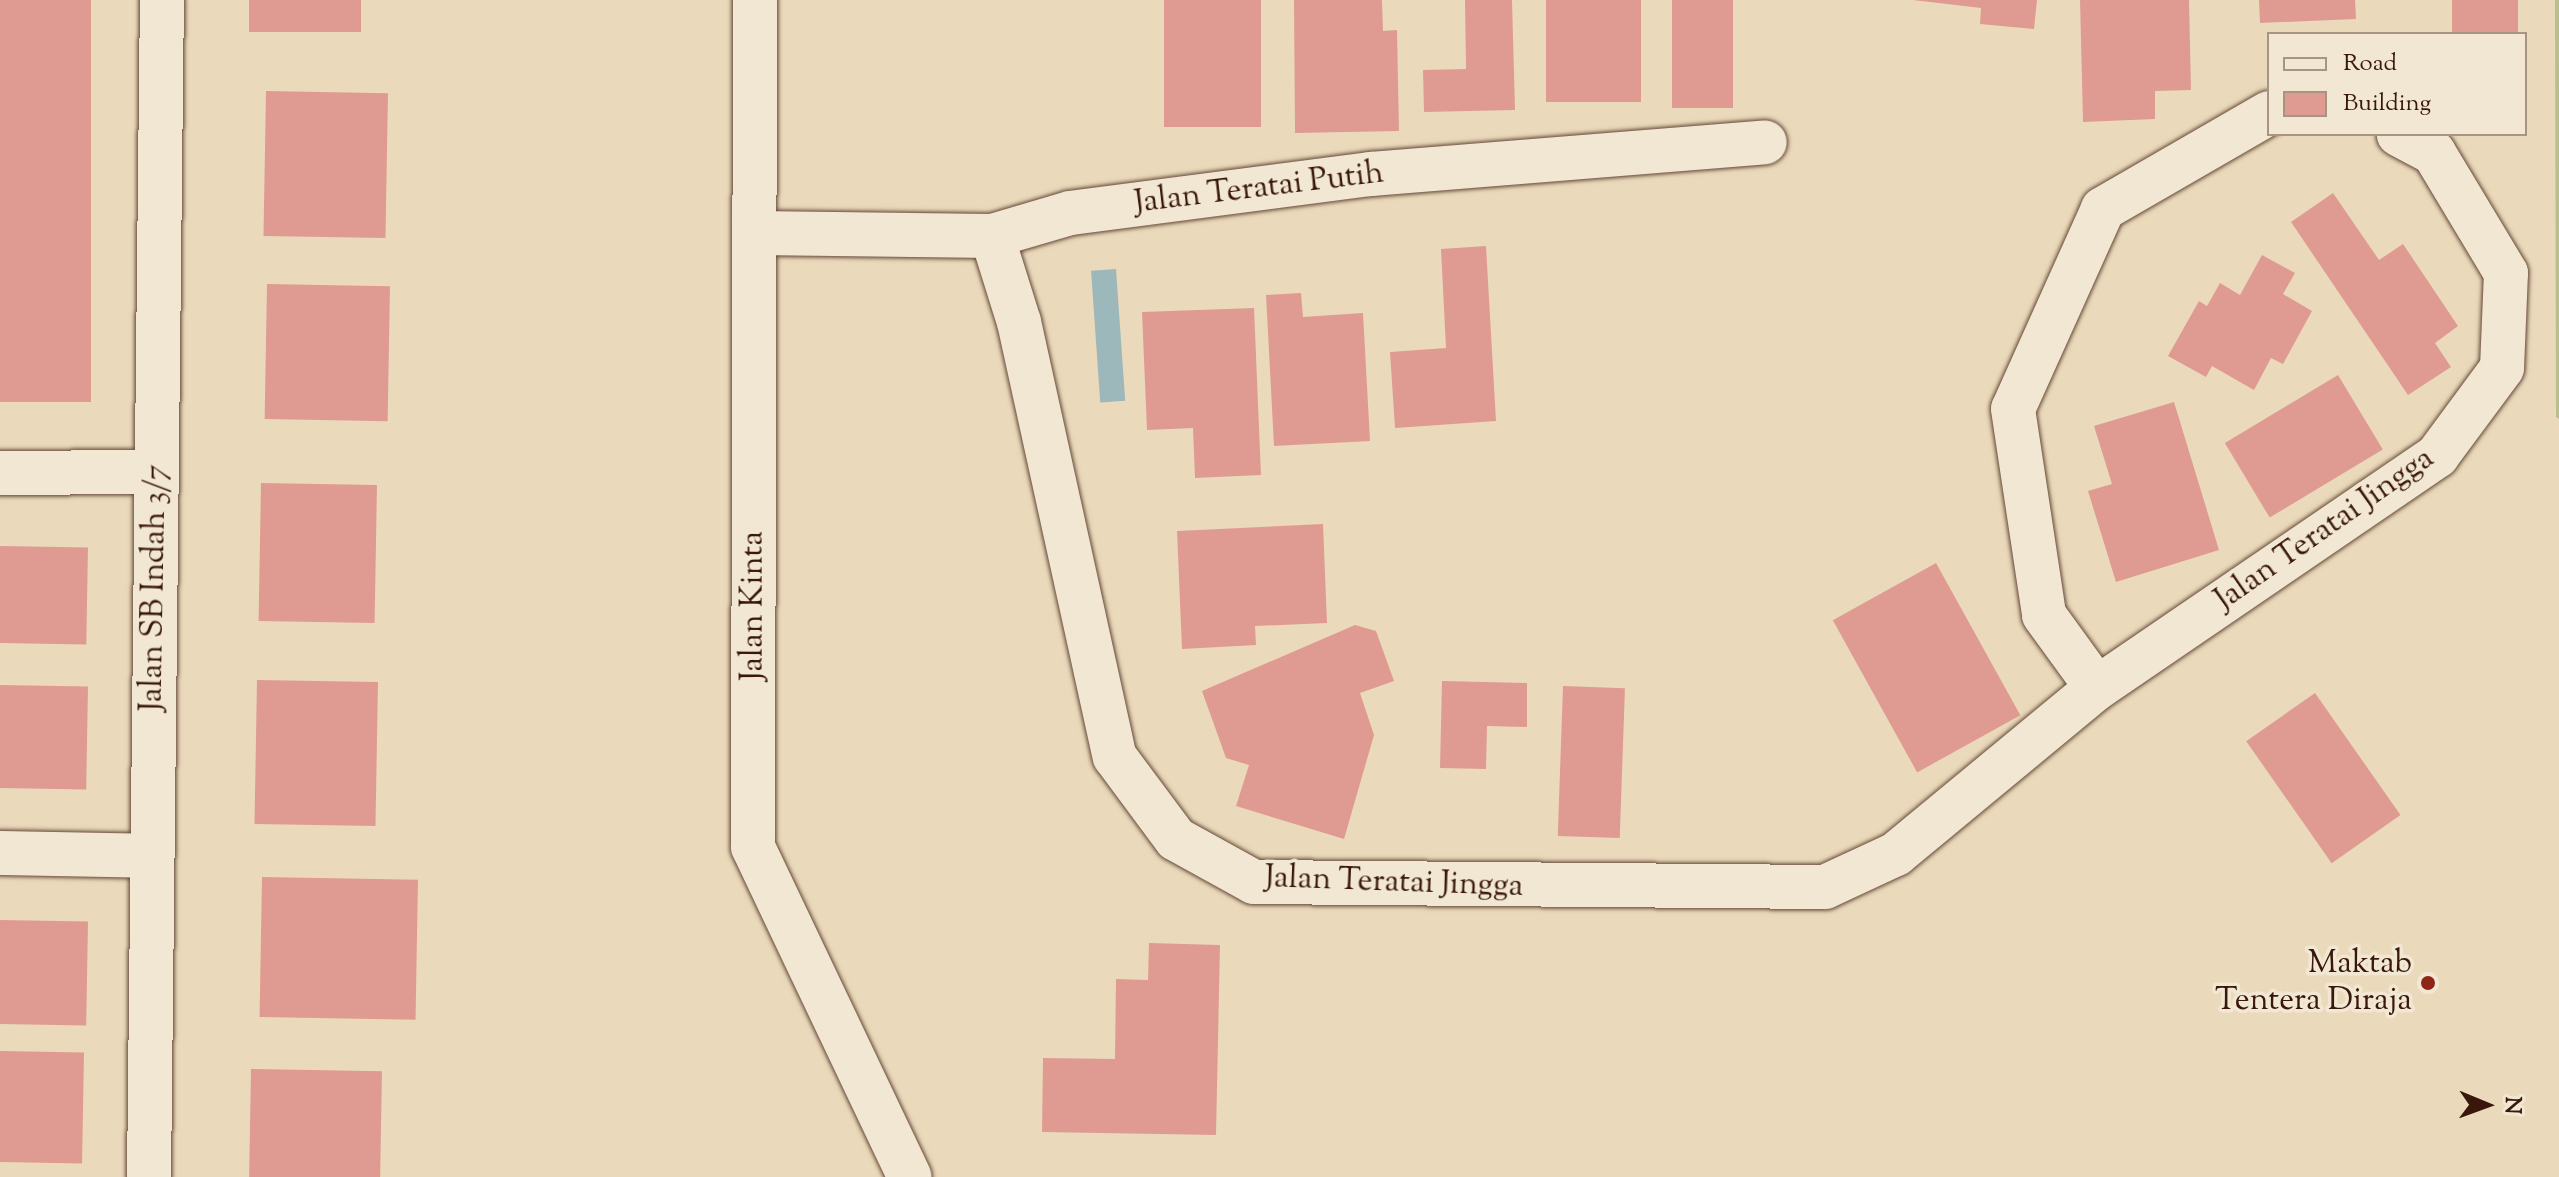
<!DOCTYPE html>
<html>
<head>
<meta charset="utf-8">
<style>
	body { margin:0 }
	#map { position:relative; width:2559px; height:1177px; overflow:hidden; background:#eadabb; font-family:"Sorts Mill Goudy",serif }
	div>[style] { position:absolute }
	.green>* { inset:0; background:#bbbe8d }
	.water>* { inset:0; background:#9db8bb; transform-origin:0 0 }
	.building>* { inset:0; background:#df9b91; transform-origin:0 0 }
	.roads { filter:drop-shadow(0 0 2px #654837) drop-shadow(0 0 2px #654837) }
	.street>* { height:44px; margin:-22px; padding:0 22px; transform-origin:22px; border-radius:22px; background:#f1e7d3 }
	.dots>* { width:22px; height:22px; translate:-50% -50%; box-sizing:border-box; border:4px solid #f1e7d3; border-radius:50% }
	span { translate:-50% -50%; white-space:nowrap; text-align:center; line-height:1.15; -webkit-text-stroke:7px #f1e7d3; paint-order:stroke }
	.street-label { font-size:32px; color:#39180b }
	.poi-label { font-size:32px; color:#39180b }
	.right { translate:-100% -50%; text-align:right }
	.legend { position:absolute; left:2267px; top:32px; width:260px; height:104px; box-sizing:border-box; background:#f1e7d3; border:2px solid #a79483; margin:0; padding:10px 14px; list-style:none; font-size:24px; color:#39180b }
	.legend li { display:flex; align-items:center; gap:16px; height:40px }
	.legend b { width:40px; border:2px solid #a79483 }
	.north { position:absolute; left:2447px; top:1065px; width:80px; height:80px; -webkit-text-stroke:6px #f1e7d3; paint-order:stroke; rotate:91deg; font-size:22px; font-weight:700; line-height:32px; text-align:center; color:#39180b }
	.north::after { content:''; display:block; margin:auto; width:28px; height:36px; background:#39180b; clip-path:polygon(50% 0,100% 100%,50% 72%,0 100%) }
</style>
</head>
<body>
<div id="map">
	<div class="green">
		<div style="clip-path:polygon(2555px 0,2559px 0,2559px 419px,2556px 417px)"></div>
	</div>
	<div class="water">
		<div style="left:1116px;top:269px;width:132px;height:25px;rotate:86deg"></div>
	</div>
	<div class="building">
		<div style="left:0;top:0;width:91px;height:402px"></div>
		<div style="left:249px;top:0;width:112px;height:32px"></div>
		<div style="left:1164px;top:0;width:97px;height:127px"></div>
		<div style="clip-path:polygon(1294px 0,1382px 0,1383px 31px,1397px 30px,1399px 131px,1295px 133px)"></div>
		<div style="clip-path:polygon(1465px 0,1512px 0,1515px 110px,1424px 112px,1423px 70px,1466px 69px)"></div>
		<div style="left:1546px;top:0;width:95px;height:102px"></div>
		<div style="left:1672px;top:0;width:61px;height:108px"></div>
		<div style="clip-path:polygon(1913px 0,2037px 0,2034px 29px,1980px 24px,1981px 8px)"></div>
		<div style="clip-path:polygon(2080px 0,2189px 0,2191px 90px,2155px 91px,2155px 119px,2083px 122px)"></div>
		<div style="clip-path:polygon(2259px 0,2355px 0,2356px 19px,2260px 23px)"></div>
		<div style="left:2452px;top:0;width:66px;height:34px"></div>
		<div style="left:266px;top:91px;width:122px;height:145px;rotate:1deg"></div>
		<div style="clip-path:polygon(2333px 193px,2379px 260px,2403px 244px,2458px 326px,2435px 343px,2451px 367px,2408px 395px,2291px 222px)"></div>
		<div style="clip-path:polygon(1486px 246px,1496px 421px,1395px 428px,1390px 352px,1446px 348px,1441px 249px)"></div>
		<div style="clip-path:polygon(2262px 255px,2295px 273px,2283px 294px,2312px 311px,2283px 364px,2271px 358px,2254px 390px,2212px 366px,2206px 377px,2168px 356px,2199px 301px,2207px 306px,2220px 283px,2240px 295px)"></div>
		<div style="left:267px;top:284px;width:123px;height:135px;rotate:1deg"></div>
		<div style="clip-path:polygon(1301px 293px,1303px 317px,1363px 313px,1370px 441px,1274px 446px,1266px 295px)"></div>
		<div style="clip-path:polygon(1254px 308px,1261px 475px,1195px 478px,1193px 428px,1147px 430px,1142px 312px)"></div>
		<div style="left:2338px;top:375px;width:87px;height:132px;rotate:59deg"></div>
		<div style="clip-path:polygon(2174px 402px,2219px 550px,2116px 582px,2088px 491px,2112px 484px,2094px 426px)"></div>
		<div style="left:261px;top:483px;width:116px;height:138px;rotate:1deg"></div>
		<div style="clip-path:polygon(1323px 524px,1327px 623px,1255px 626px,1256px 645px,1182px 649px,1177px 531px)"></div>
		<div style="left:0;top:546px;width:88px;height:97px;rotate:1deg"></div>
		<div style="left:1936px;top:563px;width:174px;height:118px;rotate:61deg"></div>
		<div style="clip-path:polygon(1355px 625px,1376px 631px,1394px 681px,1360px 693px,1374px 735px,1344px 839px,1236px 806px,1249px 765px,1226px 758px,1202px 691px)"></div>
		<div style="left:257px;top:680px;width:121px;height:144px;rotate:1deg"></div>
		<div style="clip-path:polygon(1442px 681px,1527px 683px,1527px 727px,1487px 726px,1486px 769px,1440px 768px)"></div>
		<div style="left:0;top:685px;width:88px;height:103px;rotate:1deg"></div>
		<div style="left:1563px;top:686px;width:62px;height:150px;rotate:2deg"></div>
		<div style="left:2315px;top:693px;width:149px;height:84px;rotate:55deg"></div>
		<div style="left:262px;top:877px;width:156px;height:140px;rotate:1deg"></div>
		<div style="left:0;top:920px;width:88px;height:104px;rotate:1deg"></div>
		<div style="clip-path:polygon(1149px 943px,1220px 945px,1216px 1135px,1042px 1132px,1043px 1058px,1115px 1059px,1116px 979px,1148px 980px)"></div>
		<div style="left:0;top:1051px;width:84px;height:111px;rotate:1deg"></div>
		<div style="left:251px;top:1069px;width:131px;height:108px;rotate:1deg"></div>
	</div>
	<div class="roads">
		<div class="street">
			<div style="left:755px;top:0;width:847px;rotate:90.14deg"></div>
			<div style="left:753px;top:847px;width:365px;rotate:64.6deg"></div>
			<div style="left:2269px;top:113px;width:192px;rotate:150deg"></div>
			<div style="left:2103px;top:209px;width:219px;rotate:114.2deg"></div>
			<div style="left:2013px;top:409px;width:208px;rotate:81.4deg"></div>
			<div style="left:2044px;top:615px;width:90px;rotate:54deg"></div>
			<div style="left:2097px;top:688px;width:412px;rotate:-34.3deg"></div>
			<div style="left:2437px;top:456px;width:109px;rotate:-53.5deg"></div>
			<div style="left:2502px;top:368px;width:95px;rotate:-87.6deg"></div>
			<div style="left:2506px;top:273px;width:140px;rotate:-121deg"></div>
			<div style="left:2434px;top:153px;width:40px;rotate:-152deg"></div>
			<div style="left:755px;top:233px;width:237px;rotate:0.7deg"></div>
			<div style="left:992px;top:236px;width:81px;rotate:-16.4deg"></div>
			<div style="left:1070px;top:213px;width:304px;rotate:-7.4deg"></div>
			<div style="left:1371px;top:174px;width:395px;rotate:-4.6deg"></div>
			<div style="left:992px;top:236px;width:90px;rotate:72.6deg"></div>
			<div style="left:1019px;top:322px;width:445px;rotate:77.6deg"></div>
			<div style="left:1115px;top:757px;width:102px;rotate:53.4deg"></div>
			<div style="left:1176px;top:839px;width:89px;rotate:28.9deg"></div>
			<div style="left:1254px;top:882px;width:571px;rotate:0.5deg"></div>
			<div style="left:1825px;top:887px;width:78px;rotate:-24.9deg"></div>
			<div style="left:1896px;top:854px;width:261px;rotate:-39.6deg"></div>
			<div style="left:0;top:473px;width:157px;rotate:-0.4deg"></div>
			<div style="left:0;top:853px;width:152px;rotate:1.1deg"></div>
			<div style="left:149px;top:1177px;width:1177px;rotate:-89.37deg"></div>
		</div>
	</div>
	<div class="dots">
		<div style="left:2428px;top:983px;background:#8f2418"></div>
	</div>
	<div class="street-label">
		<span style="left:1259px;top:189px;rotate:-7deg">Jalan Teratai Putih</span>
		<span style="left:2325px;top:530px;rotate:-35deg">Jalan Teratai Jingga</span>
		<span style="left:155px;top:588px;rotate:-89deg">Jalan SB Indah 3/7</span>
		<span style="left:754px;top:606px;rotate:-90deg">Jalan Kinta</span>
		<span style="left:1394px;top:883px;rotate:2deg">Jalan Teratai Jingga</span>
	</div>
	<div class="poi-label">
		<span class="right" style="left:2412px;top:983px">Maktab<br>Tentera Diraja</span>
	</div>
	<ul class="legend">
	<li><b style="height:10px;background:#f1e7d3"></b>Road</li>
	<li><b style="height:22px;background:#df9b91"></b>Building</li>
	</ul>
	<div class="north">N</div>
</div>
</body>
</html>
